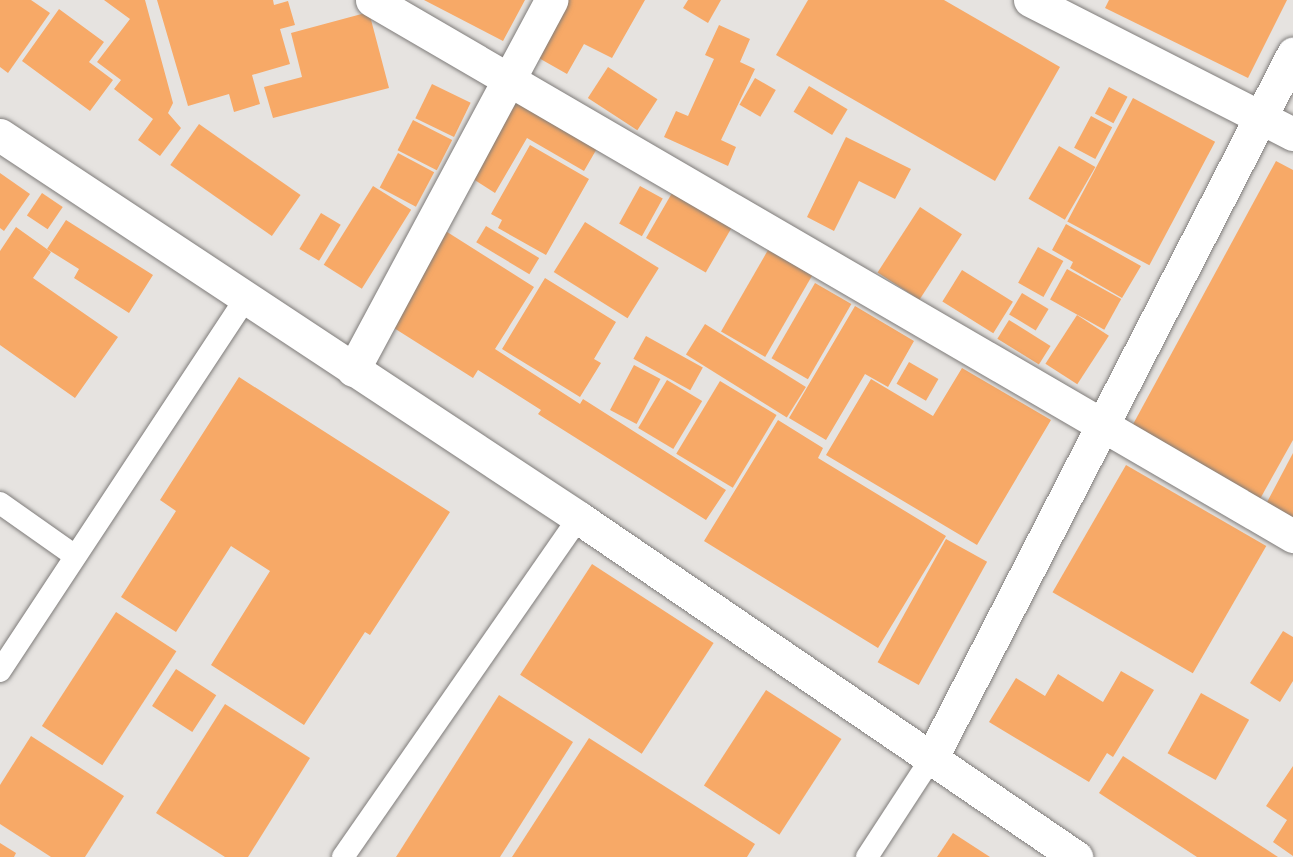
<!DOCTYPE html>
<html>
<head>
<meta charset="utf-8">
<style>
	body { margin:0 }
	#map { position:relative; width:1293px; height:857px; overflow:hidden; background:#e6e3e0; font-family:"Zilla Slab",serif }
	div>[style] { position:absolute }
	.building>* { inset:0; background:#f7a967; transform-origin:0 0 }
	.roads { filter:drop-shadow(0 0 2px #7f7c7a) drop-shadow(0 0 2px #7f7c7a) }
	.lane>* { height:22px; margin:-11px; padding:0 11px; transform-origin:11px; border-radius:11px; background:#fff }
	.street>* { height:33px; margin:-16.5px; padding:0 16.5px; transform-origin:16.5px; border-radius:16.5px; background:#fff }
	span { translate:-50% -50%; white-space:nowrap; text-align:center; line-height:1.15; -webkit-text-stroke:4.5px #e6e3e0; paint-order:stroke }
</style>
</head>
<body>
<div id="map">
	<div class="building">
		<div style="clip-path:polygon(0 0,31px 0,50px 13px,8px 73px,0 67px)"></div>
		<div style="clip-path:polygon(104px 0,145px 0,173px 103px,168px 113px,181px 128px,160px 156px,138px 140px,153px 119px,114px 89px,121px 80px,97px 62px,130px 19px)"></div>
		<div style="clip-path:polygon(157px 0,273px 0,274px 5px,288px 1px,295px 25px,280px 29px,290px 64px,252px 75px,260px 104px,234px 112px,229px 94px,188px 106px)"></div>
		<div style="clip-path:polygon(424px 0,525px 0,503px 41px)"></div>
		<div style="clip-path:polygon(568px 0,645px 0,612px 58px,584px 44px,567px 74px,537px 57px)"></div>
		<div style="clip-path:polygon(688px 0,721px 0,708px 23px,683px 8px)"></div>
		<div style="clip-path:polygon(808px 0,944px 0,1060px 67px,995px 181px,776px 55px)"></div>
		<div style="clip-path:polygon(1109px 0,1287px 0,1248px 78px,1105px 8px)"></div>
		<div style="clip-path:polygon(59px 9px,104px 42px,89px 62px,113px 80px,90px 111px,22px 61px)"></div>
		<div style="clip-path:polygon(369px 12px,389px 88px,273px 118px,264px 87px,302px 77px,291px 33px)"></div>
		<div style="clip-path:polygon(719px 25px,750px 39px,740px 62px,755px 69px,721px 140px,736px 147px,728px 166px,664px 137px,676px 111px,688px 116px,714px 59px,705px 55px)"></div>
		<div style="left:608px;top:67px;width:59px;height:37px;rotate:33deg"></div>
		<div style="left:755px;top:78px;width:24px;height:31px;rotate:30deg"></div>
		<div style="left:432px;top:84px;width:43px;height:38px;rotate:26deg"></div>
		<div style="left:809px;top:86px;width:45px;height:30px;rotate:31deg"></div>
		<div style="left:1109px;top:87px;width:21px;height:30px;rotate:28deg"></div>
		<div style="clip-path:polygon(517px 96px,599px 145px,584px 171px,527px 138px,495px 193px,470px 177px)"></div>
		<div style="left:1133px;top:98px;width:93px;height:140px;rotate:28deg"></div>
		<div style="left:1091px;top:116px;width:24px;height:36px;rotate:28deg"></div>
		<div style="left:413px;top:120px;width:44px;height:34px;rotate:27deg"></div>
		<div style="left:199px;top:124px;width:124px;height:50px;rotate:35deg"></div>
		<div style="clip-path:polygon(846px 137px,911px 169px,895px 199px,859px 181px,834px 231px,807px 217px)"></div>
		<div style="clip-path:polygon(530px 145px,589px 179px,546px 255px,498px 228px,502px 220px,491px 214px)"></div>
		<div style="left:1059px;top:146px;width:42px;height:61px;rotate:30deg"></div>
		<div style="left:398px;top:153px;width:41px;height:39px;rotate:28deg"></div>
		<div style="clip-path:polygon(1276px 161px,1293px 170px,1293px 440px,1260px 499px,1131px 428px)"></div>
		<div style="clip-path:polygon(0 173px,30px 194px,4px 231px,0 228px)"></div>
		<div style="left:373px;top:186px;width:45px;height:93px;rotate:32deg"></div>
		<div style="left:640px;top:186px;width:26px;height:43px;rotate:29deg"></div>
		<div style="left:42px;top:193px;width:25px;height:27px;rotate:34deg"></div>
		<div style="left:672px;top:193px;width:69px;height:52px;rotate:30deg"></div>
		<div style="left:920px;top:207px;width:50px;height:78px;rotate:33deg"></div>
		<div style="left:321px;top:213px;width:23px;height:42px;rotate:31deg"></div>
		<div style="clip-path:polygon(66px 220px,153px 275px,129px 313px,74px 278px,79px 269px,47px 249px)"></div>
		<div style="left:585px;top:222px;width:87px;height:59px;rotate:32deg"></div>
		<div style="clip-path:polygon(1066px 224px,1141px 266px,1122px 298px,1070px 268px,1073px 262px,1052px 250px)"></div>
		<div style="left:486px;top:226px;width:62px;height:19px;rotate:31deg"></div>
		<div style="clip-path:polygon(16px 227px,51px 252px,33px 278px,118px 337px,75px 398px,0 345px,0 251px)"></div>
		<div style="clip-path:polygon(444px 230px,534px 287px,495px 349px,580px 404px,583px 399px,726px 490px,706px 520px,538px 414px,541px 410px,478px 370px,473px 378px,386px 323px)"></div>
		<div style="left:1038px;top:247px;width:29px;height:41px;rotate:29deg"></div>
		<div style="left:768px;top:250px;width:51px;height:94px;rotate:30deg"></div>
		<div style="left:1067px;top:269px;width:62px;height:35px;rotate:29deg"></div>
		<div style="left:962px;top:270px;width:60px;height:37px;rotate:32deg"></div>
		<div style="clip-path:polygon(545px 278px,616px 322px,594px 359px,601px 363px,580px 397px,502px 349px)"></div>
		<div style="left:815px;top:283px;width:42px;height:87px;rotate:30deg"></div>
		<div style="left:1022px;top:293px;width:31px;height:25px;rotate:31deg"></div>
		<div style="clip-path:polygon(855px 306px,914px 341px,888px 387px,865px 374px,826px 440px,789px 418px)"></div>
		<div style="left:1077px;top:315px;width:38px;height:58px;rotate:33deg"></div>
		<div style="left:1009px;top:320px;width:49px;height:22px;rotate:32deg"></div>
		<div style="left:705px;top:324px;width:119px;height:36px;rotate:32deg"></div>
		<div style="left:646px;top:336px;width:65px;height:26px;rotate:29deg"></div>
		<div style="left:909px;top:362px;width:34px;height:25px;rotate:30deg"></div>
		<div style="left:634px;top:365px;width:30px;height:51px;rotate:28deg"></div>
		<div style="clip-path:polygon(962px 368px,1051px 420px,977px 545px,826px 455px,871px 379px,933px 416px)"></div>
		<div style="clip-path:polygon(239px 377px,450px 512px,370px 635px,365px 632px,304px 725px,211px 665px,270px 571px,231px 546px,176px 632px,121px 597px,176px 511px,160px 500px)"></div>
		<div style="left:667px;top:380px;width:41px;height:56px;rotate:31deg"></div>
		<div style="left:720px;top:381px;width:66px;height:85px;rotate:31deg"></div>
		<div style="clip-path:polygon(778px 420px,823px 448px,818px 458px,946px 536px,878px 648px,704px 541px)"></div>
		<div style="clip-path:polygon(1293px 453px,1293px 518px,1266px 504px)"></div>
		<div style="left:1126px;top:465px;width:162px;height:147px;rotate:30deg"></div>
		<div style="left:946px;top:539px;width:47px;height:141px;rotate:29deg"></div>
		<div style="left:592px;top:564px;width:145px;height:132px;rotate:33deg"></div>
		<div style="left:116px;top:612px;width:72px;height:136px;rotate:33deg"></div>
		<div style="clip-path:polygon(1283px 631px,1293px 637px,1293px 681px,1280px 702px,1250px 683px)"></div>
		<div style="left:176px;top:669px;width:48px;height:44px;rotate:33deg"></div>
		<div style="clip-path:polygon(1121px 671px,1154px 690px,1113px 757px,1107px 753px,1089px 782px,989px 722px,1016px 678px,1045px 696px,1058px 674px,1103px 702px)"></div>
		<div style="left:766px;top:690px;width:90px;height:114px;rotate:33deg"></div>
		<div style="left:1201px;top:693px;width:55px;height:69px;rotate:29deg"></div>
		<div style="clip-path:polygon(499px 695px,573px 742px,500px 857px,396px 857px)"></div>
		<div style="clip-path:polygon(225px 704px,310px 758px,248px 857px,225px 857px,156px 813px)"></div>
		<div style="clip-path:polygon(31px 736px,124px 796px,85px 857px,51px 857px,0 824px,0 785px)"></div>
		<div style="clip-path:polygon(589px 738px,755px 844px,747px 857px,512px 857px)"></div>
		<div style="clip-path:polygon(1123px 756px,1278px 857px,1197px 857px,1099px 793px)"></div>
		<div style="clip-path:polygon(1293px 766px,1293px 856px,1273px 842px,1287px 820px,1266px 806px)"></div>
		<div style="clip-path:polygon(953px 833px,990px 857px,937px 857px)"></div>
		<div style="clip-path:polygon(0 843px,16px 853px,14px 857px,0 857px)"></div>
	</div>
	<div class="roads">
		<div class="lane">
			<div style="left:0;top:503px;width:92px;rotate:35.2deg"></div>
			<div style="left:0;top:671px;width:449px;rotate:-56.6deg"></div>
			<div style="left:343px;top:857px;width:413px;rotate:-55.2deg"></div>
			<div style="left:867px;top:857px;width:117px;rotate:-56.9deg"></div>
		</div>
		<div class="street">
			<div style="left:372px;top:0;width:1066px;rotate:30.2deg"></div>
			<div style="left:1030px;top:0;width:295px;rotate:27deg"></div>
			<div style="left:0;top:135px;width:694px;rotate:33.48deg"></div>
			<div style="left:579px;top:518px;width:602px;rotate:34.3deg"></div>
			<div style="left:353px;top:370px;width:420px;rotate:-61.8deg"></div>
			<div style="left:931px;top:759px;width:793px;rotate:-62.82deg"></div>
		</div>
	</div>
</div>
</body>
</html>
